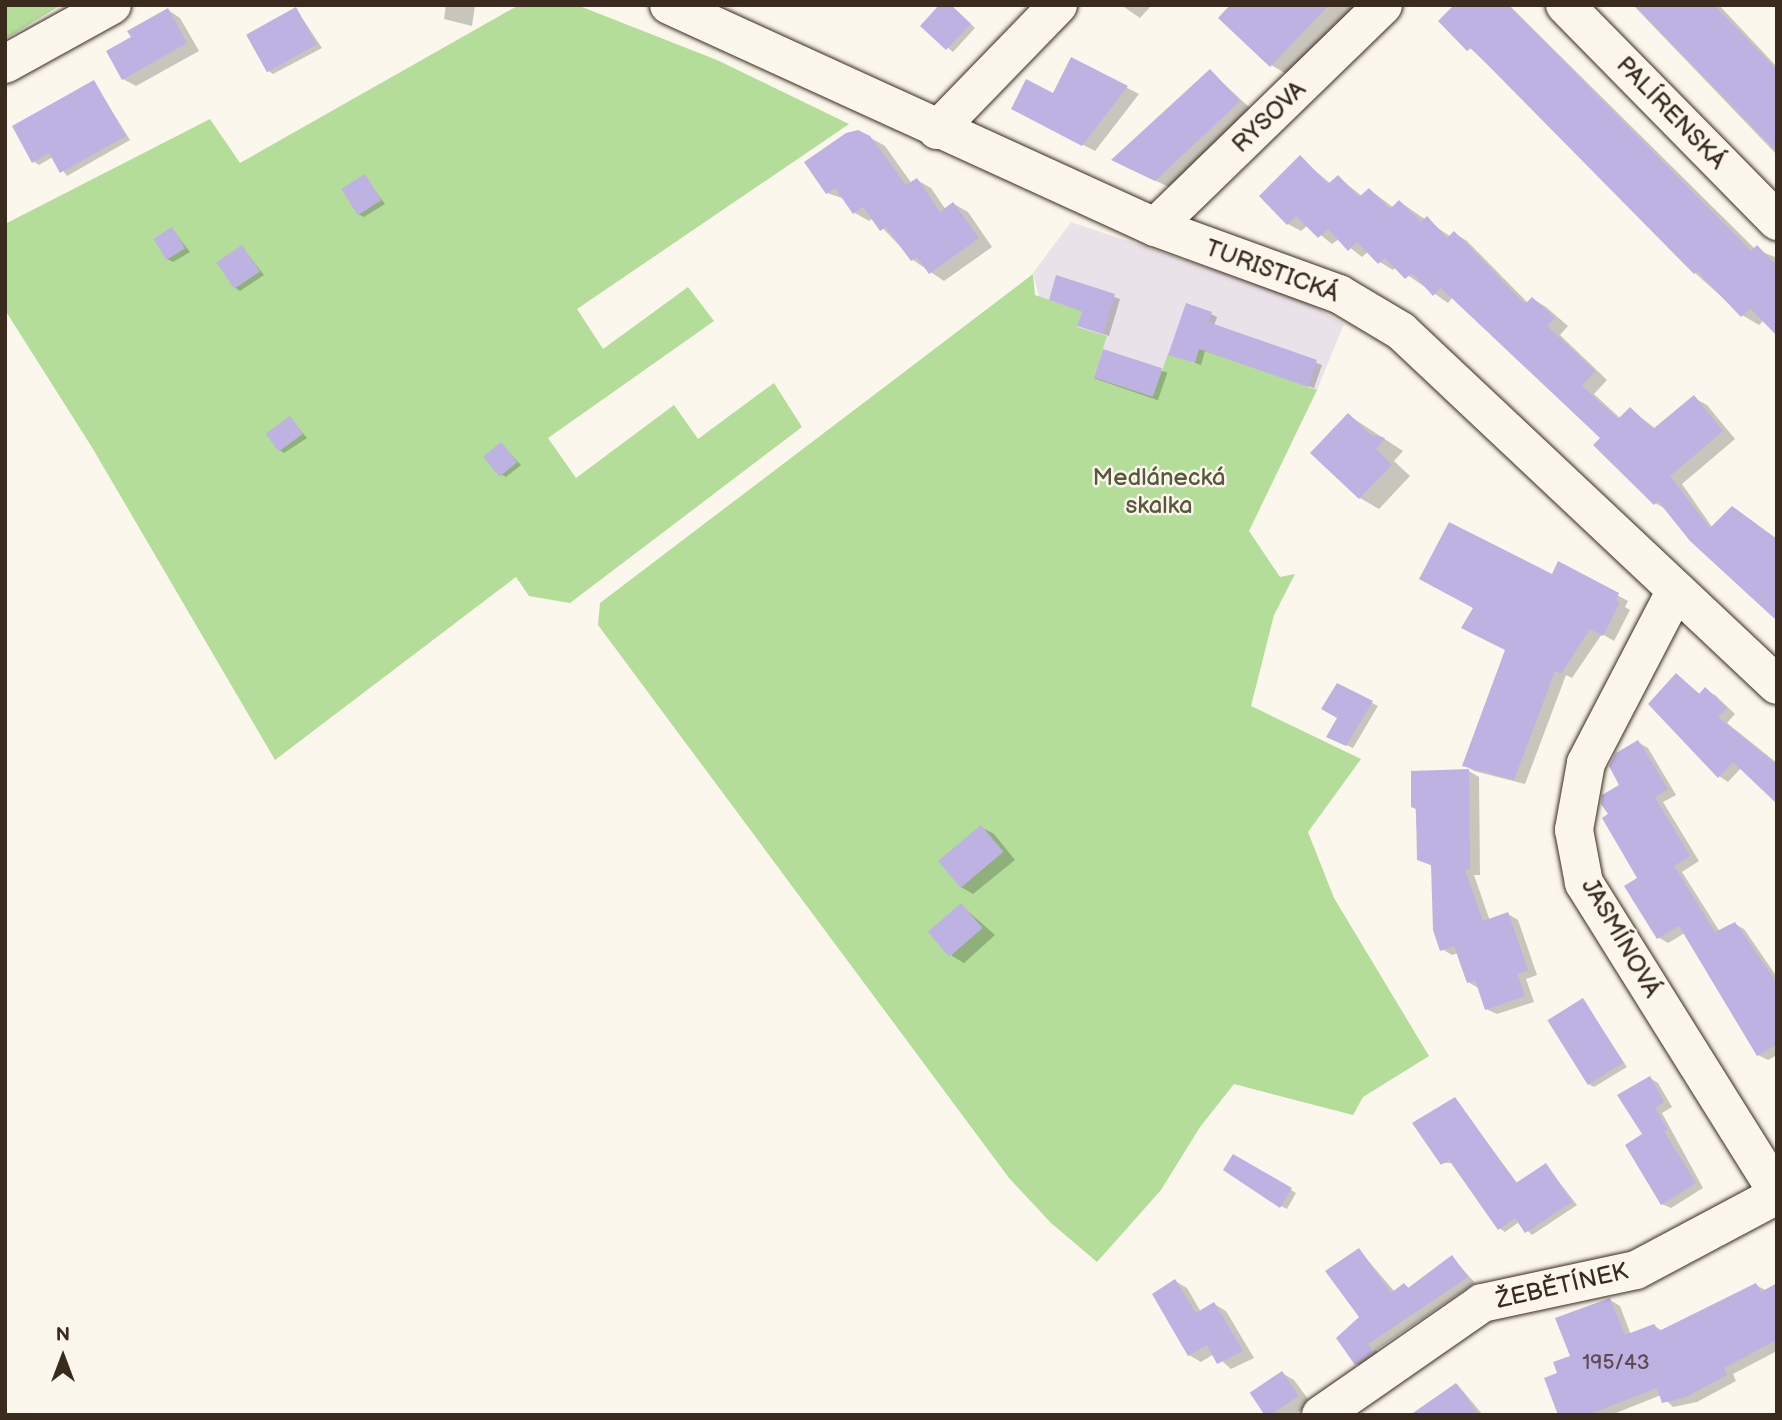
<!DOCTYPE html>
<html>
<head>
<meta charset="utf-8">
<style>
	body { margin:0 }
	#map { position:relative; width:1782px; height:1420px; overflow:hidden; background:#fbf7ec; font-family:"Balsamiq Sans",sans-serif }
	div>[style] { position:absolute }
	.built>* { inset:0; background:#e9e2e9 }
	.green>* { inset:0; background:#b3dd99 }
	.shadow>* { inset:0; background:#0003; transform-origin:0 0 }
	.building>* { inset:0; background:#beb2e3; transform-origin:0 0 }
	.roads { filter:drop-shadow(0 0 2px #3b2a1e) drop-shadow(0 0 2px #3b2a1e) }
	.minor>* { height:38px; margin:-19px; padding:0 19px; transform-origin:19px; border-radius:19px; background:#fbf7ec }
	span { translate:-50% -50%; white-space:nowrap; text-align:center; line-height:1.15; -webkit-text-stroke:5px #fbf7ec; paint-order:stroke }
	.number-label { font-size:21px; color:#5c4c4f }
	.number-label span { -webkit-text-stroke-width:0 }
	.street-label { font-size:24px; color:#3b2a1e }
	.park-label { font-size:24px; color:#59573d }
	.frame { position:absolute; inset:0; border:7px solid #3b2a1e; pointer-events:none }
	.north { position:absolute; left:28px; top:1322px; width:70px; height:70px; -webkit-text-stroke:5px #fbf7ec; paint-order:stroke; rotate:0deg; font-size:19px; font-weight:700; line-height:28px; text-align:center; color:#3b2a1e }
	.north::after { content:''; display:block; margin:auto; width:24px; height:32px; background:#3b2a1e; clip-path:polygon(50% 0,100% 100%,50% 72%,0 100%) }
</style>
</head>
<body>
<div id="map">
	<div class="built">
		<div style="clip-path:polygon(1071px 222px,1301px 299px,1344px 324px,1317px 390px,1153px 408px,1089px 382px,1042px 308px,1033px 273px)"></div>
	</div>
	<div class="green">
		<div style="clip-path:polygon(5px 5px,61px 5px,5px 39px)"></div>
		<div style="clip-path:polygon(519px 5px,577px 5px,717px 60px,849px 124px,577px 309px,603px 349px,688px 287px,714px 321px,548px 438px,576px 478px,674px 405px,698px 439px,774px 383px,802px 427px,570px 603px,529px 596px,516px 577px,275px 760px,93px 449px,5px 310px,5px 224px,210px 119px,240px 163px)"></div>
		<div style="clip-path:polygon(1033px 274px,1035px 295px,1082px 311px,1077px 327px,1107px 336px,1094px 376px,1153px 396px,1168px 354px,1194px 363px,1202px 341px,1210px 352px,1317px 390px,1249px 531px,1280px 577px,1295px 574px,1274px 615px,1251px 706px,1361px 759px,1308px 832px,1334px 898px,1429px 1056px,1363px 1097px,1353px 1115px,1234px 1084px,1200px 1127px,1161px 1190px,1097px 1262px,1051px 1223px,1009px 1178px,598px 625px,600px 603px)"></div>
	</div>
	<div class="shadow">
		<div style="clip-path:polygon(446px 5px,475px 5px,472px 26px,444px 19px)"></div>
		<div style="clip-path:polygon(951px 5px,975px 28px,953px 52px,922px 26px)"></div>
		<div style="clip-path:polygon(1121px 5px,1152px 5px,1140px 18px)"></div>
		<div style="clip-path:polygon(1233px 5px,1358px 5px,1290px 76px,1271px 65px)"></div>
		<div style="clip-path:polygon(1457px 5px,1509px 5px,1755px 249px,1775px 257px,1777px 333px,1764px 320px,1759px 325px,1742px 315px,1695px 273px,1514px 89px,1441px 21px)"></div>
		<div style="clip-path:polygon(1633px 5px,1719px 5px,1777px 67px,1777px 155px)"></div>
		<div style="clip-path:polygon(296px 9px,322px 48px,273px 74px,267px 70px)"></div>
		<div style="clip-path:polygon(168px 10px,180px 18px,199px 51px,136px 86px,123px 79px,133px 37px)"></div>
		<div style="clip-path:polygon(1071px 59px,1139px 94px,1095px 151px,1025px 115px,1054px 95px)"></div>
		<div style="clip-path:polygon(1210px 71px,1251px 109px,1169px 187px,1126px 167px)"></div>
		<div style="clip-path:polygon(94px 82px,130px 140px,67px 176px,53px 157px,39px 165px,33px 161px)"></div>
		<div style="clip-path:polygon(869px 137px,885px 146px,912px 184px,917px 180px,931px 188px,946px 210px,954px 204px,968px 212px,992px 247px,944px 281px,913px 260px,873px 218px,869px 221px,855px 213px,845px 199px,827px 193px)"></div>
		<div style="clip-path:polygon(1300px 158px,1331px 184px,1338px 177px,1363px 197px,1370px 190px,1394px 208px,1400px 202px,1451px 237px,1454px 233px,1467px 241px,1529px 304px,1533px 299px,1546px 307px,1568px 326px,1560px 335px,1607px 380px,1594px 394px,1621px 419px,1630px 409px,1656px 429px,1694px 398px,1707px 405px,1735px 439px,1682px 484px,1777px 620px,1668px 510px,1655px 503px,1603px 438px,1453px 297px,1448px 303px,1396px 267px,1393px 270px,1380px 262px,1369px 251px,1362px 257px,1339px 239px,1332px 244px,1308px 225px,1301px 231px,1288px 224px)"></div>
		<div style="clip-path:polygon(365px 177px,385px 204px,364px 217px,358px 214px)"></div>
		<div style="clip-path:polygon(172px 229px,190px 252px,173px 262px,167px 259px)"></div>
		<div style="clip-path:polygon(242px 247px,264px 275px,240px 291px,234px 287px)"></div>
		<div style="clip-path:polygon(1058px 278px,1120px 299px,1109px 336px,1079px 326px,1084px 312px,1051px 300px)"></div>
		<div style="clip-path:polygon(1211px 314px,1217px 317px,1214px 326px,1322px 365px,1314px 388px,1205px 351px,1201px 365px,1170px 354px)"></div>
		<div style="left:1104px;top:351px;width:67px;height:29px;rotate:19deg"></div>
		<div style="clip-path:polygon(1348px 415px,1403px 451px,1394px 461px,1410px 476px,1379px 509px,1360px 498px)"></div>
		<div style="clip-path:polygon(290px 418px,307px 438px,284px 453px,278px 449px)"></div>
		<div style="clip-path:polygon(501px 444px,521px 465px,506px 477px,500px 474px)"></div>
		<div style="clip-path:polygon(1559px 563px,1628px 601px,1625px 607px,1630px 610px,1614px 641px,1602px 634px,1572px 678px,1566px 675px,1525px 784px,1474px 771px,1464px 765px)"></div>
		<div style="clip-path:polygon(1677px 675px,1701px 695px,1705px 690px,1715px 695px,1735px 714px,1727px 723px,1777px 763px,1777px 801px,1741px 768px,1728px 782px,1719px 776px)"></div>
		<div style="clip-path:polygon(1338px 685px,1378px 706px,1353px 748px,1333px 739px,1339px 718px)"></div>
		<div style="clip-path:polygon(1638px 742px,1648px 748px,1676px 795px,1663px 802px,1699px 861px,1682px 872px,1720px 932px,1735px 924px,1744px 929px,1777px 977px,1777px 1055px,1768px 1060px,1758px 1055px,1685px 933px,1668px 943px,1658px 937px,1639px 879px,1610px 815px)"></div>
		<div style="clip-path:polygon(1469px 771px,1479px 777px,1480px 875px,1474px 875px,1490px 921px,1508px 914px,1518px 920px,1537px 975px,1526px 979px,1534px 1002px,1497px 1014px,1486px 1009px,1480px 989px,1468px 982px,1458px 953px,1452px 955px,1442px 949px,1433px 866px,1419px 859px,1413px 772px)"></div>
		<div style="clip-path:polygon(981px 827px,994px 834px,1015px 860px,973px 894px,961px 887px)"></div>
		<div style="clip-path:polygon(961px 905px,995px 935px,964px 963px,952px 956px)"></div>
		<div style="clip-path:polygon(1583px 1000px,1627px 1067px,1594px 1087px,1588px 1084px)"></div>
		<div style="clip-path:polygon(1650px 1078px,1658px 1083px,1672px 1107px,1662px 1113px,1703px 1188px,1671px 1208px,1662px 1204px)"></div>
		<div style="clip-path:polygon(1455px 1099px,1518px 1184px,1546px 1165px,1577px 1205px,1532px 1235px,1519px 1222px,1505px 1232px,1499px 1228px,1454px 1163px,1443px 1163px)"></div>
		<div style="clip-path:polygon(1234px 1156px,1296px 1193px,1287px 1209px,1281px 1206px)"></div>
		<div style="clip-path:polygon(1359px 1250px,1395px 1292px,1405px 1285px,1410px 1289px,1452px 1257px,1475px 1283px,1376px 1350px,1381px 1357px,1365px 1368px,1356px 1363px,1362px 1321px)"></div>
		<div style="clip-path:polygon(1175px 1281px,1187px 1288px,1201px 1312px,1214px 1304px,1226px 1311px,1254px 1358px,1231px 1369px,1214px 1354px,1201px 1362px,1189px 1355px)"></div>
		<div style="clip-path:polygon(1756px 1285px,1767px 1291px,1777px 1285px,1777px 1351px,1733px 1374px,1736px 1381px,1697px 1402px,1673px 1407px,1661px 1395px,1611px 1415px,1560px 1415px,1560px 1374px,1610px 1300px,1620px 1306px,1631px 1335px,1654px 1326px,1663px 1331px)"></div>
		<div style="clip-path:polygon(1282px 1373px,1294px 1380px,1311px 1403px,1294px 1415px,1267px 1415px,1252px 1393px)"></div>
		<div style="clip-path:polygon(1457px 1384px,1483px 1415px,1428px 1415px,1423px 1408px)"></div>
	</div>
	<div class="building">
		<div style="clip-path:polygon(939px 5px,951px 5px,971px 24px,946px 50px,920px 26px)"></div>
		<div style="clip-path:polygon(1230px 5px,1329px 5px,1270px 67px,1218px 18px)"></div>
		<div style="clip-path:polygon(1454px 5px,1508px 5px,1751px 251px,1757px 245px,1777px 266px,1777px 336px,1750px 308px,1741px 317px,1697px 271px,1694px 274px,1471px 48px,1467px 51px,1438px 21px)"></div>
		<div style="clip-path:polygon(1634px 5px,1714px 5px,1777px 70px,1777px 152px)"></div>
		<div style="left:296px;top:7px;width:43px;height:57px;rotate:61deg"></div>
		<div style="clip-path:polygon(168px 8px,187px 43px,122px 80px,106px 51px,131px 37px,127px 31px)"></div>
		<div style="clip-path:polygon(1071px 57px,1128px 86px,1082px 146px,1011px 109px,1026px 79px,1053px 93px)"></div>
		<div style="clip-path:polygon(1210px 69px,1240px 101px,1155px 181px,1111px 160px)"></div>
		<div style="clip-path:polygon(94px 80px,126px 136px,60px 173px,49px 153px,32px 163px,12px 126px)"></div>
		<div style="clip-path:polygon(858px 130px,870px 136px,906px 185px,917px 178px,940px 212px,953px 202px,979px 238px,929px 274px,917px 257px,911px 261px,886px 227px,880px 231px,863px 207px,853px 214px,835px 188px,826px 194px,804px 162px,846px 133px)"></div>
		<div style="clip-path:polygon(1300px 155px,1328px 184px,1338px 175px,1359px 197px,1369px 188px,1390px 209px,1399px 200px,1421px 222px,1427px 216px,1447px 238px,1454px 231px,1525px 304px,1532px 297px,1555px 318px,1547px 326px,1595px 371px,1582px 386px,1618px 419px,1630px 407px,1653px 429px,1694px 395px,1723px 431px,1670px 476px,1710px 528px,1732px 506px,1777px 539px,1777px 621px,1690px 541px,1658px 501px,1654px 505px,1593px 445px,1600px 438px,1441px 288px,1433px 296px,1412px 273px,1405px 279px,1385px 258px,1378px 264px,1357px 242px,1348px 251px,1328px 229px,1318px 238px,1296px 216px,1287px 225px,1259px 196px)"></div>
		<div style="left:365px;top:174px;width:31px;height:28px;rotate:58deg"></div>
		<div style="left:172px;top:227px;width:25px;height:22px;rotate:58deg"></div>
		<div style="left:242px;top:245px;width:32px;height:31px;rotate:56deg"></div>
		<div style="clip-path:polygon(1056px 275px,1115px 294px,1103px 334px,1077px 326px,1082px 311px,1049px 300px)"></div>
		<div style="clip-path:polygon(1186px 303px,1212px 312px,1208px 322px,1317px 360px,1308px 387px,1199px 349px,1195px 363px,1168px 355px)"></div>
		<div style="left:1103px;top:349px;width:62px;height:30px;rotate:18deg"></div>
		<div style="clip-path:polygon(1348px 413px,1370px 434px,1385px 438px,1376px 449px,1392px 465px,1359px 499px,1310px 453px)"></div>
		<div style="left:290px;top:416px;width:22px;height:30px;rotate:54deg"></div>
		<div style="left:501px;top:442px;width:26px;height:23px;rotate:51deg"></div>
		<div style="clip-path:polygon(1449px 522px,1552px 574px,1558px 561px,1619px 593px,1616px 600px,1620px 602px,1603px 636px,1590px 629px,1561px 674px,1555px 671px,1514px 780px,1462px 766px,1505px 650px,1461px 628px,1473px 608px,1419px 579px)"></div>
		<div style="clip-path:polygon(1676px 673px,1699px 694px,1705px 687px,1727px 708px,1718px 717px,1777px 765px,1777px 804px,1733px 762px,1718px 778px,1648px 704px)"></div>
		<div style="clip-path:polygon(1337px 683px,1373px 701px,1346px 746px,1326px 737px,1337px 718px,1321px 709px)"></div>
		<div style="clip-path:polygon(1638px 740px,1668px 789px,1655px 797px,1690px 856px,1674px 866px,1715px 932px,1735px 922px,1777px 983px,1777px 1044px,1757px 1056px,1679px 926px,1657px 939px,1624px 886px,1637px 878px,1602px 818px,1608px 814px,1601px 804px,1602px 795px,1619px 785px,1609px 766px,1616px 753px)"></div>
		<div style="clip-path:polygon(1469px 769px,1470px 870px,1465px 870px,1483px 921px,1508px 912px,1528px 970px,1517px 974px,1525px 996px,1485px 1010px,1475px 980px,1467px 983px,1454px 946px,1440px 951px,1433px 930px,1431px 865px,1417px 860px,1416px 809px,1411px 807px,1411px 771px)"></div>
		<div style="left:981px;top:825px;width:35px;height:56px;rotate:50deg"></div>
		<div style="left:961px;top:903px;width:33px;height:44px;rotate:49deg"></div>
		<div style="left:1583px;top:998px;width:76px;height:42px;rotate:58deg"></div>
		<div style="clip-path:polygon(1650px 1076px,1664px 1102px,1655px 1108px,1668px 1130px,1664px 1131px,1696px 1183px,1661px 1205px,1625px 1145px,1642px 1134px,1617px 1095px)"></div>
		<div style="clip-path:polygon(1455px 1097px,1516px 1183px,1546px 1163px,1572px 1202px,1525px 1233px,1515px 1218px,1498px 1230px,1449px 1160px,1441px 1165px,1412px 1123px)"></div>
		<div style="clip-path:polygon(1233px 1154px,1292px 1188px,1280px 1208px,1223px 1170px)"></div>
		<div style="clip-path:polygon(1359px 1248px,1391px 1293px,1404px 1283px,1408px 1288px,1452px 1255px,1468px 1277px,1368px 1344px,1373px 1352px,1355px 1365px,1336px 1338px,1359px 1317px,1325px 1271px)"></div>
		<div style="clip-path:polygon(1175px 1279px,1196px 1313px,1214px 1302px,1243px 1351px,1217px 1364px,1207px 1345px,1188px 1356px,1152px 1294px)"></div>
		<div style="clip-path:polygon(1756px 1283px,1761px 1292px,1777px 1283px,1777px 1340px,1724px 1368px,1727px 1375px,1686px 1397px,1662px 1403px,1657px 1388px,1587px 1415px,1558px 1415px,1544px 1378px,1557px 1373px,1553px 1362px,1570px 1356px,1555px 1318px,1610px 1298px,1625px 1335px,1654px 1324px,1659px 1331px)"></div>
		<div style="left:1282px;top:1371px;width:30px;height:39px;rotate:56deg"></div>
		<div style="clip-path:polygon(1456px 1383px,1479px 1415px,1410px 1415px)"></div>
	</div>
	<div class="roads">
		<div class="minor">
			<div style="left:669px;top:5px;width:534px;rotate:24.55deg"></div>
			<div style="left:1155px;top:227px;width:196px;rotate:20deg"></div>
			<div style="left:1339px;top:294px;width:72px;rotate:30.8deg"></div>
			<div style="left:1401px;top:331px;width:516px;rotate:43.27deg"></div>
			<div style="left:1565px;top:5px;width:303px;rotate:45.5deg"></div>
			<div style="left:5px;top:64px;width:122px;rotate:-28.9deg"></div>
			<div style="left:937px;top:130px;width:174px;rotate:-45.9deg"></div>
			<div style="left:1155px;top:227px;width:318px;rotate:-44.2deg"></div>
			<div style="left:1676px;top:590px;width:195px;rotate:117.5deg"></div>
			<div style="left:1586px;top:763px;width:68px;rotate:100.2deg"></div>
			<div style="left:1574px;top:830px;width:54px;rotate:79.3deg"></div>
			<div style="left:1584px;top:883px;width:364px;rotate:58deg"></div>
			<div style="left:1321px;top:1415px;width:196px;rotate:-34.8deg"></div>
			<div style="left:1482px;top:1303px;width:157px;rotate:-12.1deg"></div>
			<div style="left:1636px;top:1270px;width:160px;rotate:-28deg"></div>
		</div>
	</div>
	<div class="number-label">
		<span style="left:1616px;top:1363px">195/43</span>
	</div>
	<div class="street-label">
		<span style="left:1671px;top:113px;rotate:46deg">PALÍRENSKÁ</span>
		<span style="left:1269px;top:117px;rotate:-44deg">RYSOVA</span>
		<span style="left:1272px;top:271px;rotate:20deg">TURISTICKÁ</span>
		<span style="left:1621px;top:938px;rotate:60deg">JASMÍNOVÁ</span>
		<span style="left:1562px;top:1286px;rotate:-13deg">ŽEBĚTÍNEK</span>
	</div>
	<div class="park-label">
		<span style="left:1159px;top:492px">Medlánecká<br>skalka</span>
	</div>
	<div class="frame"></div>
	<div class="north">N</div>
</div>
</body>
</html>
